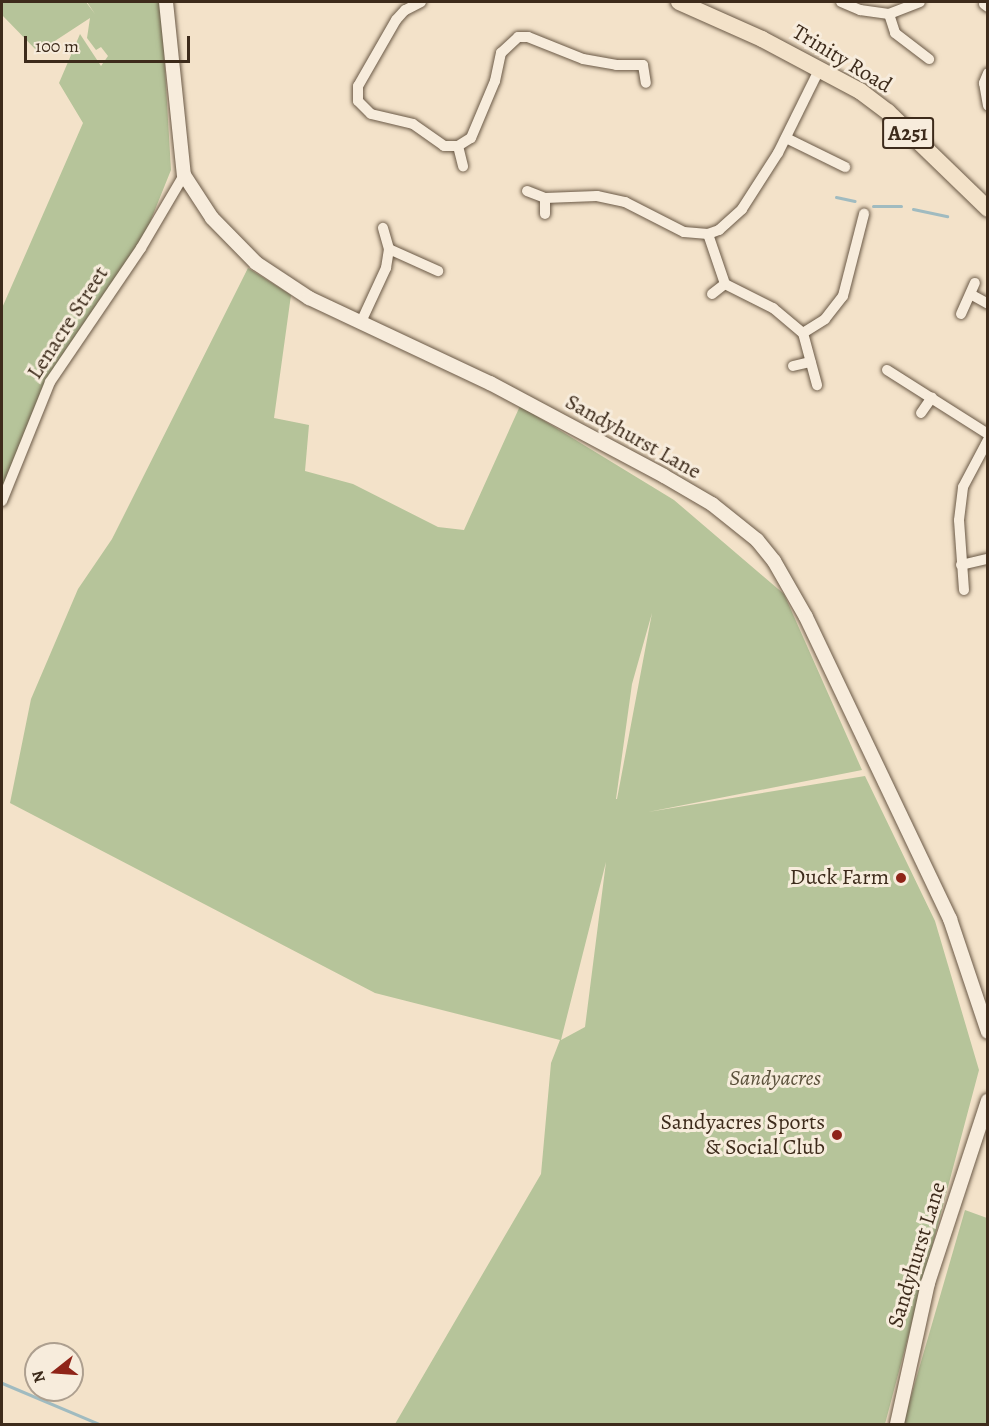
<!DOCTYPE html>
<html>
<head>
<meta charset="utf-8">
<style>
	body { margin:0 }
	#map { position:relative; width:989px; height:1426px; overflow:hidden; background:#f3e2c9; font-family:Alegreya,serif }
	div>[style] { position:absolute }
	.green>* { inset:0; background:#b6c49a }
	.stream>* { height:3px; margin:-1.5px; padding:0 1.5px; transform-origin:1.5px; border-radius:1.5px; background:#a0bbc0 }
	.roads { filter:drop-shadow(0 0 2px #6a5946) drop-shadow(0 0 2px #6a5946) }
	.minor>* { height:10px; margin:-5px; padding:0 5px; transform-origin:5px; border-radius:5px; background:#f7ecdc }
	.tertiary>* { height:14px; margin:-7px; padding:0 7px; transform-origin:7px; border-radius:7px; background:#f7ecdc }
	.primary>* { height:16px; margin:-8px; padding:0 8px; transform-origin:8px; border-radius:8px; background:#f3e2c9 }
	.dots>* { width:16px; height:16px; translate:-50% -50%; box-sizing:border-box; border:3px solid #f7ecdc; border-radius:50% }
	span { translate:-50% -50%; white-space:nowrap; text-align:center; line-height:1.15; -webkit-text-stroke:6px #f7ecdc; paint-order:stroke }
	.shield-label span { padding:2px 4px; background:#f7ecdc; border:2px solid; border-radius:4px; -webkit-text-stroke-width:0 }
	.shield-label { font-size:21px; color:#3d2b1b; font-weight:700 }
	.street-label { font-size:22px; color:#3d2b1b }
	.poi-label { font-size:22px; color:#3d2b1b }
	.right { translate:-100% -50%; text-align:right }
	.park-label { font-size:22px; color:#5b513b; font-style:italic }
	.frame { position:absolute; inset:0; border:3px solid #3d2b1b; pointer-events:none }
	.north { position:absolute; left:24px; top:1342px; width:60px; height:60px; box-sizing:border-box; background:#f7ecdc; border:2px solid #ad9f8f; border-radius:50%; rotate:253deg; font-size:16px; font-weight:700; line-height:24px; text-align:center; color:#3d2b1b }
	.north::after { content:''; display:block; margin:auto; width:21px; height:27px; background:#8f2418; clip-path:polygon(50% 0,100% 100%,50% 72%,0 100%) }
	.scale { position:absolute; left:24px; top:36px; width:166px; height:27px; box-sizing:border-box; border:3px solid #3d2b1b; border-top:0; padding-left:8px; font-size:18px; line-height:21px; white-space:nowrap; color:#3d2b1b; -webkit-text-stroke:4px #f7ecdc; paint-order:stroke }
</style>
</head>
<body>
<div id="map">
	<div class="green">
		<div style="clip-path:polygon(2px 2px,86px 2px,95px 14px,87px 2px,161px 2px,171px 170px,144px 237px,47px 381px,2px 500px,2px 308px,83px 123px,59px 83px,80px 34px,101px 66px,108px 56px,101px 47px,96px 50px,87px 38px,90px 18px,38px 52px,2px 15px)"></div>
		<div style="clip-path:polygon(evenodd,248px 268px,291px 295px,274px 418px,309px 425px,305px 471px,353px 484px,438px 527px,464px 530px,520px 406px,674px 500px,784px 594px,862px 770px,648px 812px,865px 776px,935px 921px,979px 1070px,885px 1424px,395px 1424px,541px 1174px,551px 1063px,560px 1040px,375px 993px,10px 803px,31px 699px,78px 589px,112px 539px,248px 268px,652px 613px,617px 799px,616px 799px,632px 684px,652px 613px,248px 268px,606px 862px,585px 1027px,561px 1040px,606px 862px)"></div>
		<div style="clip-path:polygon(965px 1210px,987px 1218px,987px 1424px,903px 1424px)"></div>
	</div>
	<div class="stream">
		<div style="left:836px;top:197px;width:19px;rotate:12deg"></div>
		<div style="left:873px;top:206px;width:28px"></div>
		<div style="left:913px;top:209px;width:35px;rotate:12deg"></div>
		<div style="left:2px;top:1383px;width:105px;rotate:22.9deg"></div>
	</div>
	<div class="roads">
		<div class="minor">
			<div style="left:421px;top:2px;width:18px;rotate:153deg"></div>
			<div style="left:405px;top:10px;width:13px;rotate:132deg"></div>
			<div style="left:396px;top:20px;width:76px;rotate:119.9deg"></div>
			<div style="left:358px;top:86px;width:15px;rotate:90deg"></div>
			<div style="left:358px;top:101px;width:18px;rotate:45deg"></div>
			<div style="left:371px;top:114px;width:43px;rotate:13.4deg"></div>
			<div style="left:413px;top:124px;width:38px;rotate:35deg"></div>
			<div style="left:444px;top:146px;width:14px"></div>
			<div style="left:458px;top:146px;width:15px;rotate:-32deg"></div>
			<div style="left:471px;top:138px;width:62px;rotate:-67.2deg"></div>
			<div style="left:495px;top:81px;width:29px;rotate:-78deg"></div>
			<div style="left:501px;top:53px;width:23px;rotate:-43deg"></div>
			<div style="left:518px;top:37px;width:10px"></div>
			<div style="left:528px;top:37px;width:59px;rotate:21.8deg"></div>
			<div style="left:583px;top:59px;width:34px;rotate:10deg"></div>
			<div style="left:616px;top:65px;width:27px"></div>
			<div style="left:643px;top:65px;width:18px;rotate:81deg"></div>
			<div style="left:841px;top:2px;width:21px;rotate:23deg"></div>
			<div style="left:860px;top:10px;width:29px;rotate:8deg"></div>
			<div style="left:889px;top:14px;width:33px;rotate:-21deg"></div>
			<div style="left:984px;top:4px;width:5px;rotate:37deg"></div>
			<div style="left:889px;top:14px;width:20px;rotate:72deg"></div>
			<div style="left:895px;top:33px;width:43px;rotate:37.4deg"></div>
			<div style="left:988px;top:73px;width:11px;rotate:112deg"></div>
			<div style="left:984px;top:83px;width:23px;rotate:80deg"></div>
			<div style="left:786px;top:138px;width:66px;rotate:26.2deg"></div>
			<div style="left:458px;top:146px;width:21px;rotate:76deg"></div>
			<div style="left:527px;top:191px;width:19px;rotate:21deg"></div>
			<div style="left:545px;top:198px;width:52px;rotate:-2.2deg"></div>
			<div style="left:597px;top:196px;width:29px;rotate:12deg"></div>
			<div style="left:625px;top:202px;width:66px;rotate:27deg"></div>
			<div style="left:684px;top:232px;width:24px;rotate:5deg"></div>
			<div style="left:708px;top:234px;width:12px;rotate:-20deg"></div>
			<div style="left:719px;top:230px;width:31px;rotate:-42deg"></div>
			<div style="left:742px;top:209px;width:67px;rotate:-57.3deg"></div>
			<div style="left:778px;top:153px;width:95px;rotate:-63.7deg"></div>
			<div style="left:545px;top:214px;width:16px;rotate:-90deg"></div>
			<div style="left:708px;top:234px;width:53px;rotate:71.2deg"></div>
			<div style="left:725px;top:284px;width:54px;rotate:26.6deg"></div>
			<div style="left:773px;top:308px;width:39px;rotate:40deg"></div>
			<div style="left:803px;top:333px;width:54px;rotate:74.9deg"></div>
			<div style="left:389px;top:249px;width:54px;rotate:24.2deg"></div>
			<div style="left:712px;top:294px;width:16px;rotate:-38deg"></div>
			<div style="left:972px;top:295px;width:18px;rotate:29deg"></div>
			<div style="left:961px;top:314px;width:34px;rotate:-66deg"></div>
			<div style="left:361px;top:322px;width:60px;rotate:-65.2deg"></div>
			<div style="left:386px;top:268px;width:19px;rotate:-81deg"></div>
			<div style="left:389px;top:249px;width:22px;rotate:-106deg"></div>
			<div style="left:803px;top:333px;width:26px;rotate:-32deg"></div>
			<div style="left:825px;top:319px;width:29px;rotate:-52deg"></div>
			<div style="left:843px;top:296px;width:85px;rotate:-75.6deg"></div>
			<div style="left:793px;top:366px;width:18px;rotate:-13deg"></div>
			<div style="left:887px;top:370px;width:120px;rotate:32.4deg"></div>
			<div style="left:921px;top:413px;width:19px;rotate:-55deg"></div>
			<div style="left:2px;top:501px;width:128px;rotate:-68deg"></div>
			<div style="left:50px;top:382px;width:162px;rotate:-55.8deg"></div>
			<div style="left:141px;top:248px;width:85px;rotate:-59.5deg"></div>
			<div style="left:961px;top:565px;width:28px;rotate:-13deg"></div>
			<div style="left:964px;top:590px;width:70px;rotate:-94.1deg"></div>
			<div style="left:959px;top:520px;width:33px;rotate:-83deg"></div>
			<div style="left:963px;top:487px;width:53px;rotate:-62deg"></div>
		</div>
		<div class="tertiary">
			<div style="left:166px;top:2px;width:174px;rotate:84.1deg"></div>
			<div style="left:184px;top:175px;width:51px;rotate:56.9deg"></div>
			<div style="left:212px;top:218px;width:63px;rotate:45.6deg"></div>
			<div style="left:256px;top:263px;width:64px;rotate:33.4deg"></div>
			<div style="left:309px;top:298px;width:200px;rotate:25.2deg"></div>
			<div style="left:490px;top:383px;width:197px;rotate:28.1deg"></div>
			<div style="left:664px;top:476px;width:56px;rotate:30.3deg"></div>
			<div style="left:712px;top:504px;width:58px;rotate:38.7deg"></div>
			<div style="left:757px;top:540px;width:27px;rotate:51deg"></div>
			<div style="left:774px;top:561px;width:64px;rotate:60.3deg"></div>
			<div style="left:806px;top:617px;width:335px;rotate:64.5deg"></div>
			<div style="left:950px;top:919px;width:119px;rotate:71.4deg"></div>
			<div style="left:897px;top:1424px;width:144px;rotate:-77.6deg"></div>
			<div style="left:928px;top:1283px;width:192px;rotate:-71.8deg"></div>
		</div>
		<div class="primary">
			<div style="left:679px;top:2px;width:91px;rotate:24deg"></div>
			<div style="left:762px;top:39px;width:111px;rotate:28deg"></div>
			<div style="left:860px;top:91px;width:35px;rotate:37deg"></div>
			<div style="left:888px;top:112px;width:139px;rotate:44.1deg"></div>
		</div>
	</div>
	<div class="dots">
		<div style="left:901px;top:878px;background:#8f2418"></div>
		<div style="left:837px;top:1135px;background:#8f2418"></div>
	</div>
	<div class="shield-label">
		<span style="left:908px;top:133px">A251</span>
	</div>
	<div class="street-label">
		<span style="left:842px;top:59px;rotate:31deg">Trinity Road</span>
		<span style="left:68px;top:323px;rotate:-57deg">Lenacre Street</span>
		<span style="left:633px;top:437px;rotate:29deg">Sandyhurst Lane</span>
		<span style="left:917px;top:1255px;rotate:-73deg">Sandyhurst Lane</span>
	</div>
	<div class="poi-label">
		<span class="right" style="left:889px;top:878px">Duck Farm</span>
		<span class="right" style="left:825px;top:1135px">Sandyacres Sports<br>&amp; Social Club</span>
	</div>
	<div class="park-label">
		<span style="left:775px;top:1079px">Sandyacres</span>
	</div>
	<div class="frame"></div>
	<div class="north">N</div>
	<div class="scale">100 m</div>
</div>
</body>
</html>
